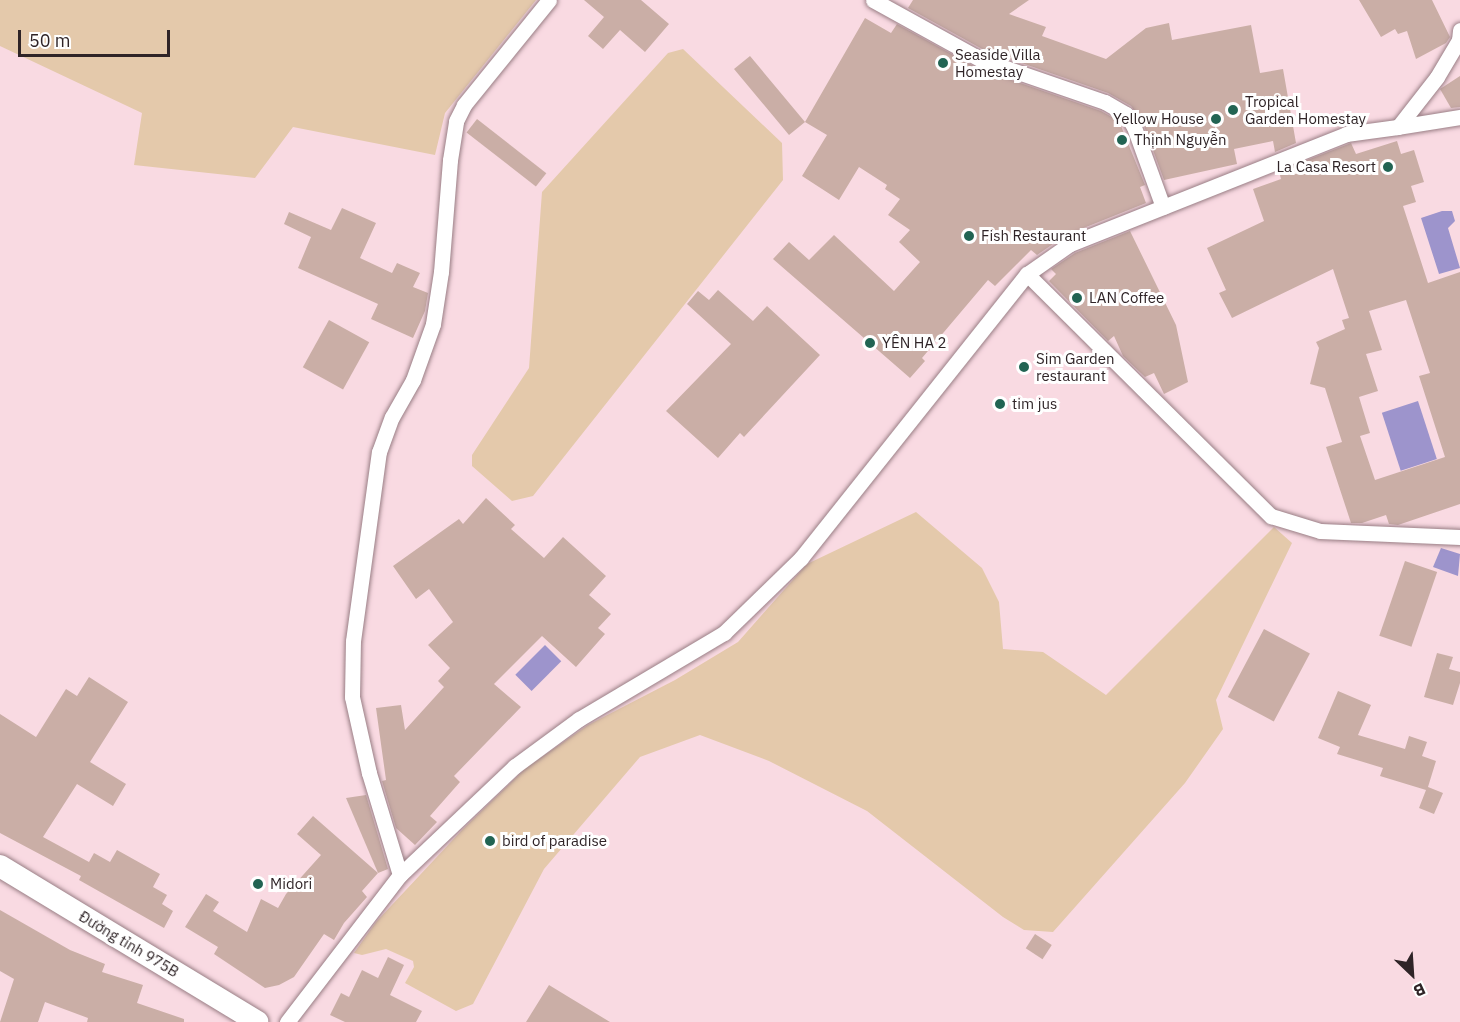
<!DOCTYPE html>
<html>
<head>
<meta charset="utf-8">
<style>
	body { margin:0 }
	#map { position:relative; width:1460px; height:1022px; overflow:hidden; background:#f9dae2; font-family:"IBM Plex Sans",sans-serif }
	div>[style] { position:absolute }
	.green>* { inset:0; background:#e4c9ab }
	.water>* { inset:0; background:#9d94cc; transform-origin:0 0 }
	.building>* { inset:0; background:#caaea6; transform-origin:0 0 }
	.roads { filter:drop-shadow(0 0 2px #997e85) drop-shadow(0 0 2px #997e85) }
	.minor>* { height:15px; margin:-7.5px; padding:0 7.5px; transform-origin:7.5px; border-radius:7.5px; background:#fff }
	.secondary>* { height:22px; margin:-11px; padding:0 11px; transform-origin:11px; border-radius:11px; background:#fff }
	.dots>* { width:16px; height:16px; translate:-50% -50%; box-sizing:border-box; border:3px solid #fff; border-radius:50% }
	span { translate:-50% -50%; white-space:nowrap; text-align:center; line-height:1.15; -webkit-text-stroke:6px #fff; paint-order:stroke }
	.poi-label { font-size:15px; color:#2f2427 }
	.left { translate:0 -50%; text-align:left }
	.right { translate:-100% -50%; text-align:right }
	.street-label { font-size:15px; color:#2f2427 }
	.north { position:absolute; left:1382px; top:944px; width:60px; height:60px; -webkit-text-stroke:4px #fff; paint-order:stroke; rotate:155deg; font-size:16px; font-weight:700; line-height:24px; text-align:center; color:#2f2427 }
	.north::after { content:''; display:block; margin:auto; width:21px; height:27px; background:#2f2427; clip-path:polygon(50% 0,100% 100%,50% 72%,0 100%) }
	.scale { position:absolute; left:18px; top:30px; width:152px; height:27px; box-sizing:border-box; border:3px solid #2f2427; border-top:0; padding-left:8px; font-size:18px; line-height:21px; white-space:nowrap; color:#2f2427; -webkit-text-stroke:4px #fff; paint-order:stroke }
</style>
</head>
<body>
<div id="map">
	<div class="green">
		<div style="clip-path:polygon(0 0,536px 0,445px 113px,435px 155px,293px 127px,255px 178px,134px 165px,142px 113px,0 46px)"></div>
		<div style="clip-path:polygon(683px 49px,782px 143px,783px 180px,533px 496px,512px 501px,472px 466px,472px 455px,529px 368px,542px 192px,668px 53px)"></div>
		<div style="clip-path:polygon(916px 512px,982px 568px,999px 602px,1003px 649px,1043px 652px,1106px 695px,1274px 527px,1292px 543px,1216px 700px,1223px 729px,1185px 783px,1053px 932px,1024px 930px,1003px 917px,867px 811px,769px 761px,700px 735px,640px 757px,544px 869px,473px 1004px,456px 1011px,405px 983px,414px 967px,413px 961px,386px 949px,362px 955px,354px 953px,376px 922px,463px 829px,526px 768px,588px 725px,675px 680px,738px 642px,807px 564px)"></div>
	</div>
	<div class="water">
		<div style="clip-path:polygon(1442px 211px,1452px 211px,1455px 221px,1448px 228px,1460px 268px,1439px 274px,1421px 218px)"></div>
		<div style="left:1418px;top:401px;width:61px;height:38px;rotate:72deg"></div>
		<div style="clip-path:polygon(1441px 548px,1460px 554px,1458px 576px,1433px 567px)"></div>
		<div style="left:545px;top:645px;width:23px;height:42px;rotate:45deg"></div>
	</div>
	<div class="building">
		<div style="clip-path:polygon(584px 0,641px 0,669px 24px,645px 52px,620px 30px,603px 49px,588px 36px,604px 17px)"></div>
		<div style="clip-path:polygon(913px 0,1029px 0,1009px 14px,1046px 27px,1042px 36px,1106px 59px,1146px 28px,1169px 23px,1172px 40px,1251px 25px,1260px 73px,1283px 69px,1296px 143px,1275px 152px,1273px 141px,1234px 149px,1237px 164px,1164px 180px,1143px 123px,1131px 106px,1108px 93px,984px 50px,908px 8px)"></div>
		<div style="clip-path:polygon(1359px 0,1432px 0,1450px 37px,1446px 43px,1416px 59px,1407px 31px,1398px 34px,1395px 29px,1381px 37px)"></div>
		<div style="clip-path:polygon(865px 18px,891px 33px,897px 24px,977px 68px,1101px 111px,1119px 121px,1145px 185px,1140px 187px,1146px 203px,1066px 235px,1037px 255px,1031px 250px,995px 286px,988px 280px,922px 358px,925px 361px,910px 378px,773px 259px,789px 242px,809px 260px,834px 235px,894px 291px,920px 262px,899px 242px,910px 230px,888px 215px,900px 199px,885px 189px,887px 185px,859px 167px,839px 200px,802px 176px,827px 135px,805px 122px,789px 135px,734px 69px,750px 56px,805px 122px)"></div>
		<div style="clip-path:polygon(1460px 76px,1460px 107px,1451px 108px,1440px 89px)"></div>
		<div style="left:477px;top:119px;width:88px;height:17px;rotate:38deg"></div>
		<div style="clip-path:polygon(evenodd,1397px 141px,1401px 154px,1414px 150px,1424px 182px,1411px 186px,1416px 202px,1403px 206px,1428px 283px,1460px 272px,1460px 504px,1398px 525px,1389px 524px,1386px 515px,1362px 523px,1351px 523px,1326px 447px,1342px 442px,1325px 388px,1310px 384px,1319px 348px,1316px 342px,1345px 329px,1342px 320px,1349px 318px,1333px 269px,1232px 318px,1219px 293px,1226px 290px,1207px 248px,1264px 221px,1253px 189px,1281px 179px,1279px 171px,1351px 143px,1356px 154px,1397px 141px,1406px 300px,1430px 373px,1419px 376px,1445px 457px,1375px 480px,1360px 436px,1370px 433px,1359px 397px,1378px 391px,1366px 354px,1382px 350px,1369px 311px,1406px 300px)"></div>
		<div style="clip-path:polygon(342px 208px,376px 223px,360px 258px,392px 273px,397px 263px,420px 273px,413px 287px,428px 293px,425px 311px,413px 338px,371px 319px,378px 304px,298px 268px,311px 237px,284px 224px,289px 212px,331px 230px)"></div>
		<div style="clip-path:polygon(1130px 231px,1176px 325px,1188px 382px,1164px 394px,1154px 373px,1145px 377px,1123px 356px,1114px 336px,1108px 341px,1049px 281px,1056px 274px,1051px 269px,1075px 253px)"></div>
		<div style="clip-path:polygon(718px 290px,753px 321px,767px 306px,820px 355px,744px 437px,740px 433px,718px 458px,666px 411px,731px 344px,687px 304px,698px 291px,709px 300px)"></div>
		<div style="left:329px;top:320px;width:46px;height:54px;rotate:29deg"></div>
		<div style="clip-path:polygon(486px 498px,515px 525px,511px 529px,544px 558px,563px 537px,606px 576px,589px 595px,611px 614px,598px 628px,605px 634px,576px 667px,542px 636px,494px 684px,521px 707px,454px 776px,460px 782px,430px 816px,437px 822px,415px 845px,396px 828px,382px 781px,386px 780px,376px 708px,401px 705px,405px 730px,444px 687px,438px 681px,450px 668px,428px 645px,453px 622px,429px 589px,416px 599px,393px 566px,459px 519px,463px 524px)"></div>
		<div style="left:1405px;top:561px;width:34px;height:79px;rotate:19deg"></div>
		<div style="left:1264px;top:629px;width:52px;height:77px;rotate:28deg"></div>
		<div style="clip-path:polygon(1437px 653px,1453px 657px,1449px 669px,1460px 672px,1460px 683px,1453px 705px,1424px 697px)"></div>
		<div style="clip-path:polygon(89px 677px,128px 702px,90px 762px,126px 784px,113px 806px,77px 784px,43px 837px,89px 862px,94px 853px,110px 862px,117px 850px,160px 874px,153px 887px,167px 895px,162px 904px,173px 911px,164px 928px,79px 880px,81px 876px,0 833px,0 714px,36px 737px,66px 689px,77px 696px)"></div>
		<div style="clip-path:polygon(1338px 691px,1371px 705px,1358px 735px,1405px 749px,1409px 736px,1427px 742px,1422px 756px,1436px 761px,1428px 787px,1443px 793px,1434px 814px,1419px 808px,1426px 790px,1380px 776px,1383px 768px,1337px 754px,1340px 747px,1318px 738px)"></div>
		<div style="clip-path:polygon(366px 795px,388px 869px,378px 873px,346px 798px)"></div>
		<div style="clip-path:polygon(313px 816px,378px 873px,362px 891px,367px 897px,344px 923px,334px 940px,324px 934px,294px 977px,279px 985px,265px 988px,214px 954px,218px 947px,185px 927px,206px 894px,219px 902px,213px 911px,247px 932px,261px 899px,278px 908px,286px 894px,321px 855px,297px 834px)"></div>
		<div style="clip-path:polygon(0 910px,70px 950px,105px 964px,102px 972px,143px 985px,137px 1003px,184px 1019px,184px 1022px,87px 1022px,88px 1018px,45px 1002px,38px 1022px,0 1022px,14px 979px,0 971px)"></div>
		<div style="left:1035px;top:934px;width:20px;height:17px;rotate:33deg"></div>
		<div style="clip-path:polygon(388px 957px,404px 965px,390px 995px,422px 1011px,416px 1022px,345px 1022px,330px 1015px,341px 993px,349px 997px,362px 970px,378px 978px)"></div>
		<div style="clip-path:polygon(549px 985px,567px 996px,610px 1022px,526px 1022px)"></div>
	</div>
	<div class="roads">
		<div class="minor">
			<div style="left:873px;top:0;width:122px;rotate:28.9deg"></div>
			<div style="left:980px;top:59px;width:132px;rotate:19deg"></div>
			<div style="left:1105px;top:102px;width:24px;rotate:30deg"></div>
			<div style="left:1126px;top:114px;width:15px;rotate:58deg"></div>
			<div style="left:1134px;top:127px;width:85px;rotate:70.1deg"></div>
			<div style="left:1398px;top:127px;width:63px;rotate:-9.2deg"></div>
			<div style="left:1027px;top:274px;width:344px;rotate:44.8deg"></div>
			<div style="left:1271px;top:516px;width:51px;rotate:17deg"></div>
			<div style="left:1320px;top:531px;width:140px;rotate:2.5deg"></div>
			<div style="left:400px;top:875px;width:107px;rotate:-106.9deg"></div>
			<div style="left:369px;top:773px;width:78px;rotate:-102.6deg"></div>
			<div style="left:352px;top:697px;width:56px;rotate:-89deg"></div>
			<div style="left:353px;top:641px;width:191px;rotate:-82.2deg"></div>
			<div style="left:379px;top:452px;width:37px;rotate:-70deg"></div>
			<div style="left:392px;top:417px;width:43px;rotate:-60.4deg"></div>
			<div style="left:413px;top:380px;width:59px;rotate:-70.3deg"></div>
			<div style="left:433px;top:324px;width:53px;rotate:-81.3deg"></div>
			<div style="left:441px;top:272px;width:112px;rotate:-85.4deg"></div>
			<div style="left:450px;top:160px;width:39px;rotate:-81deg"></div>
			<div style="left:456px;top:121px;width:18px;rotate:-63deg"></div>
			<div style="left:464px;top:105px;width:135px;rotate:-51deg"></div>
			<div style="left:287px;top:1022px;width:185px;rotate:-52.5deg"></div>
			<div style="left:400px;top:875px;width:158px;rotate:-43.5deg"></div>
			<div style="left:515px;top:766px;width:79px;rotate:-36.3deg"></div>
			<div style="left:579px;top:719px;width:169px;rotate:-30.7deg"></div>
			<div style="left:724px;top:633px;width:107px;rotate:-44.2deg"></div>
			<div style="left:801px;top:558px;width:363px;rotate:-51.5deg"></div>
			<div style="left:1027px;top:274px;width:52px;rotate:-34.9deg"></div>
			<div style="left:1070px;top:244px;width:297px;rotate:-21.7deg"></div>
			<div style="left:1346px;top:134px;width:52px;rotate:-7.7deg"></div>
			<div style="left:1398px;top:127px;width:63px;rotate:-52deg"></div>
			<div style="left:1437px;top:77px;width:43px;rotate:-59.3deg"></div>
			<div style="left:1459px;top:40px;width:10px;rotate:-84deg"></div>
		</div>
		<div class="secondary">
			<div style="left:0;top:866px;width:301px;rotate:31.2deg"></div>
		</div>
	</div>
	<div class="dots">
		<div style="left:943px;top:63px;background:#226453"></div>
		<div style="left:1233px;top:110px;background:#226453"></div>
		<div style="left:1216px;top:119px;background:#226453"></div>
		<div style="left:1122px;top:140px;background:#226453"></div>
		<div style="left:1388px;top:167px;background:#226453"></div>
		<div style="left:969px;top:236px;background:#226453"></div>
		<div style="left:1077px;top:298px;background:#226453"></div>
		<div style="left:870px;top:343px;background:#226453"></div>
		<div style="left:1024px;top:367px;background:#226453"></div>
		<div style="left:1000px;top:404px;background:#226453"></div>
		<div style="left:490px;top:841px;background:#226453"></div>
		<div style="left:258px;top:884px;background:#226453"></div>
	</div>
	<div class="poi-label">
		<span class="left" style="left:955px;top:63px">Seaside Villa<br>Homestay</span>
		<span class="left" style="left:1245px;top:110px">Tropical<br>Garden Homestay</span>
		<span class="right" style="left:1204px;top:119px">Yellow House</span>
		<span class="left" style="left:1134px;top:140px">Thịnh Nguyễn</span>
		<span class="right" style="left:1376px;top:167px">La Casa Resort</span>
		<span class="left" style="left:981px;top:236px">Fish Restaurant</span>
		<span class="left" style="left:1089px;top:298px">LAN Coffee</span>
		<span class="left" style="left:882px;top:343px">YÊN HA 2</span>
		<span class="left" style="left:1036px;top:367px">Sim Garden<br>restaurant</span>
		<span class="left" style="left:1012px;top:404px">tim jus</span>
		<span class="left" style="left:502px;top:841px">bird of paradise</span>
		<span class="left" style="left:270px;top:884px">Midori</span>
	</div>
	<div class="street-label">
		<span style="left:129px;top:944px;rotate:31deg">Đường tỉnh 975B</span>
	</div>
	<div class="north">B</div>
	<div class="scale">50 m</div>
</div>
</body>
</html>
